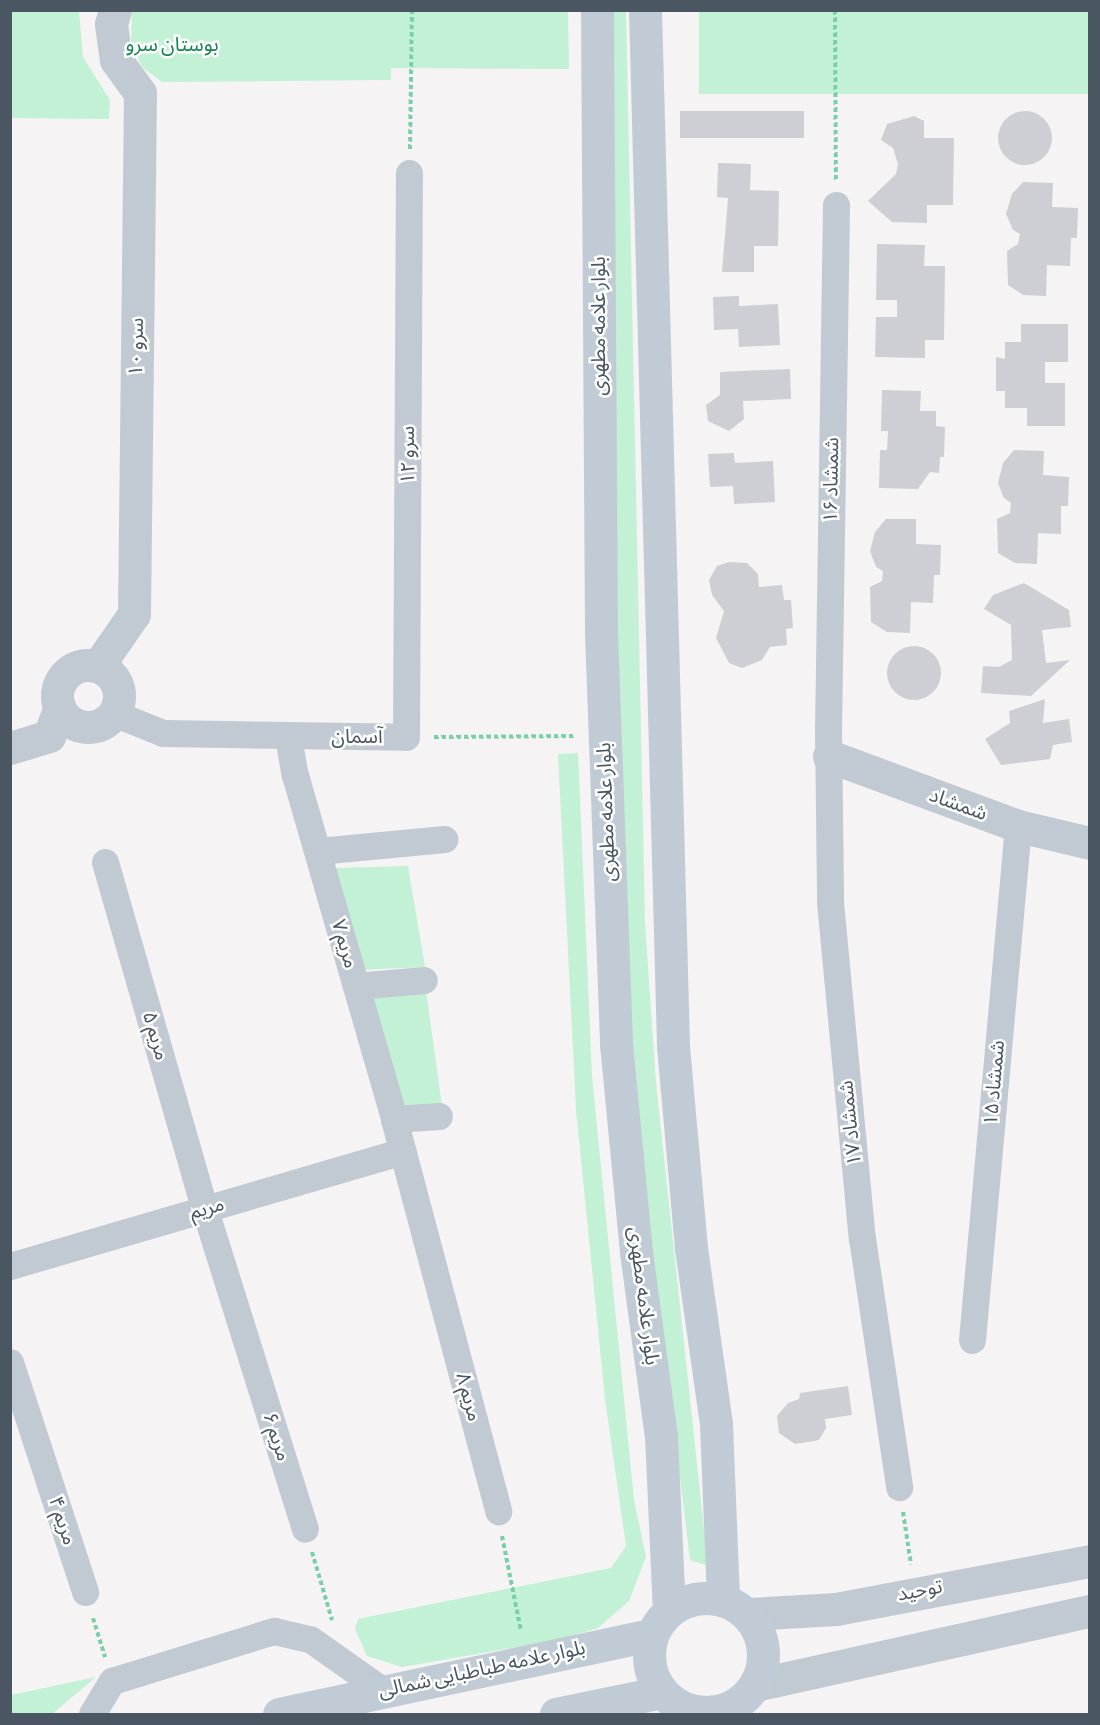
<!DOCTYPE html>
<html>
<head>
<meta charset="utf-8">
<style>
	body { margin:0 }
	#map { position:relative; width:1100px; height:1725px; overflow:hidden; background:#f5f3f3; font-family:"Sofia Sans Condensed","Noto Sans Arabic",sans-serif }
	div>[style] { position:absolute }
	.green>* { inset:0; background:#c3f1d5; transform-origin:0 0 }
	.building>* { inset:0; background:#cdcfd5; transform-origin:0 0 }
	.round { border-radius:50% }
	.path>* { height:4px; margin-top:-2px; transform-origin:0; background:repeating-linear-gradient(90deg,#7ad0a6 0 4.5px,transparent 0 7.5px) }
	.minor>* { height:27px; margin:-13.5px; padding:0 13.5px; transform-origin:13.5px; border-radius:13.5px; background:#c1cad2 }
	.tertiary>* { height:33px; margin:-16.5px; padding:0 16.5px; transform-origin:16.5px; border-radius:16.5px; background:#c1cad2 }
	.tertiary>.ring { margin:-16.5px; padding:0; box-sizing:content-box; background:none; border:33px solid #c1cad2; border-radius:50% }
	.secondary>* { height:33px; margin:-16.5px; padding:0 16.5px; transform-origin:16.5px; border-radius:16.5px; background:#c1cbd6 }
	.secondary>.ring { margin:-16.5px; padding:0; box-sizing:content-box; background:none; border:33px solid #c1cbd6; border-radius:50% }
	span { translate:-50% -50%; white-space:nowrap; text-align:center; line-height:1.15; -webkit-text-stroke:5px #fff; paint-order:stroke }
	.park-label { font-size:20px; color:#17864f }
	.street-label { font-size:20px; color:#4a5661 }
	.frame { position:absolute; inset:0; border:12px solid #4a5661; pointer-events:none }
</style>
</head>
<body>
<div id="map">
	<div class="green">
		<div style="clip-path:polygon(11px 10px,79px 11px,83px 57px,110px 100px,109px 119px,11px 118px)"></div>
		<div style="clip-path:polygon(132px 11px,568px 11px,569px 69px,391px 68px,391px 80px,162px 82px,142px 67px,131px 42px)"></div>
		<div style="clip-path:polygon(612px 11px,626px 11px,645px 923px,656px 1083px,708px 1566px,690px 1560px,626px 1031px,615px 655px)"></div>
		<div style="left:699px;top:11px;width:390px;height:83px"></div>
		<div style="clip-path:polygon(578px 753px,592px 1076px,634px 1500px,646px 1557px,629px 1601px,598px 1628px,557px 1640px,402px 1667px,367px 1656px,355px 1629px,358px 1619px,611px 1568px,626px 1546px,605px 1399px,576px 1110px,558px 754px)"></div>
		<div style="clip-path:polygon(408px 866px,425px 967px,360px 970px,335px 868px)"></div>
		<div style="clip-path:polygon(426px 991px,442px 1106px,398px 1106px,368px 995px)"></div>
		<div style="clip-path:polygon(96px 1677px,52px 1714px,11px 1714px,11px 1695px)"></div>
	</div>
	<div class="building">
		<div style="left:680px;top:111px;width:124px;height:27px"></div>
		<div class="round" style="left:998px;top:111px;width:54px;height:54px"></div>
		<div style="clip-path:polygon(914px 116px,924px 121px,924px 138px,954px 138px,953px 205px,927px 205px,927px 223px,892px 222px,868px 201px,896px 174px,898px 164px,893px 148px,881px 140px,887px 124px)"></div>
		<div style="clip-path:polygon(718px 163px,751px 164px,750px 190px,779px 191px,778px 246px,754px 246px,754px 272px,722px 272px,728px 198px,717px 197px)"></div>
		<div style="clip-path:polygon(1023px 182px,1053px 183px,1052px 207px,1078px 208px,1077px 238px,1071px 238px,1070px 266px,1047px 265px,1046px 296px,1023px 295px,1008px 285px,1007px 251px,1018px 244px,1020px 234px,1013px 230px,1006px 214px,1012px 194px)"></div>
		<div style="clip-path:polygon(877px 244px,925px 245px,924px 266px,945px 266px,944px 340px,925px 340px,925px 358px,875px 357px,876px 317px,897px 317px,897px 300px,876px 300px)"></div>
		<div style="clip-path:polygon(739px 296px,739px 306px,778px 304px,780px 345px,739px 347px,738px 329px,714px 330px,713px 297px)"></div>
		<div style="clip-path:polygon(1021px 324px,1068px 324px,1068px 362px,1045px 362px,1045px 383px,1065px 383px,1065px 426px,1027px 426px,1027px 408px,1005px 408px,1005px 391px,996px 391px,996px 357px,1005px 359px,1005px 342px,1021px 342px)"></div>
		<div style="clip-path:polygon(790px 369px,791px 399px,743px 401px,744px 419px,729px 431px,708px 421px,706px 405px,720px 395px,720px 372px)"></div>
		<div style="clip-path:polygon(882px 390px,921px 391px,920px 411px,936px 411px,936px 426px,945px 427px,944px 457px,940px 457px,939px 473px,930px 472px,918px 489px,879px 488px,880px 450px,887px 450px,888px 431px,881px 431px)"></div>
		<div style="clip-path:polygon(1014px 450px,1044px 451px,1043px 475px,1069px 477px,1068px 506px,1061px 506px,1061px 534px,1038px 533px,1037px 564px,1015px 563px,998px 553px,997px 519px,1010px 513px,1011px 503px,1004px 498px,998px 483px,1003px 463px)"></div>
		<div style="clip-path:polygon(734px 453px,735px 463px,773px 461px,775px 502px,734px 504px,733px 486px,710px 487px,708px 454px)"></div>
		<div style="clip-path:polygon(886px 519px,916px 519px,916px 544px,941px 545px,940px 575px,934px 575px,933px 603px,911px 602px,910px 633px,887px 632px,871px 622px,870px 587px,882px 581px,883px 571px,876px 567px,870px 551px,875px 532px)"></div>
		<div style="clip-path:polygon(729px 562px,747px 563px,758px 574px,759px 587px,782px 585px,784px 600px,791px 600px,793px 628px,786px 629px,787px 645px,770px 647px,762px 660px,742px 668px,729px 663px,716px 638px,724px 611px,712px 595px,709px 580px,717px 566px)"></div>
		<div style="clip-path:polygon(1024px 583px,1069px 610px,1071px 627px,1042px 630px,1046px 663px,1070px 660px,1031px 696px,981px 693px,983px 666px,999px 667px,1012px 660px,1011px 625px,984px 609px,993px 595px)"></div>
		<div class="round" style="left:887px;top:646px;width:54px;height:54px"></div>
		<div style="clip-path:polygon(1045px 699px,1043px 723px,1069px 719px,1072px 742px,1053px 745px,1050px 759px,1001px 765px,985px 739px,1010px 723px,1009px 711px)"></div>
		<div style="clip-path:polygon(848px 1386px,852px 1415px,825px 1419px,826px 1428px,819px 1440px,795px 1444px,779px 1433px,777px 1416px,788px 1403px,799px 1399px,800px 1393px)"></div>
	</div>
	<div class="path">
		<div style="left:835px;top:10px;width:170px;rotate:89.7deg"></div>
		<div style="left:410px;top:149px;width:139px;rotate:-89.2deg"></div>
		<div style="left:434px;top:737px;width:142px;rotate:-0.4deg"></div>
		<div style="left:903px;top:1512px;width:53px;rotate:81.3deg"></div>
		<div style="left:502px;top:1536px;width:97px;rotate:78.7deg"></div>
		<div style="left:312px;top:1552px;width:71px;rotate:73.6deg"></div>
		<div style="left:93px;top:1618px;width:41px;rotate:72.9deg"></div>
	</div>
	<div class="minor">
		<div style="left:836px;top:205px;width:524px;rotate:90.87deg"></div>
		<div style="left:828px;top:729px;width:173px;rotate:89.3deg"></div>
		<div style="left:830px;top:902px;width:338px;rotate:84.6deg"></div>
		<div style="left:862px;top:1238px;width:252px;rotate:81.5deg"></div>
		<div style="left:113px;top:713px;width:54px;rotate:21.8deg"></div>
		<div style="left:163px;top:733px;width:243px;rotate:0.9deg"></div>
		<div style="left:406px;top:737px;width:564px;rotate:-89.7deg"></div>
		<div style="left:288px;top:737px;width:39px;rotate:80deg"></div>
		<div style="left:295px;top:775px;width:358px;rotate:73.9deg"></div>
		<div style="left:394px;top:1119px;width:406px;rotate:75.1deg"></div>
		<div style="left:318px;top:851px;width:127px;rotate:-5.4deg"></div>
		<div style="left:105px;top:862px;width:362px;rotate:74deg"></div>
		<div style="left:205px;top:1210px;width:334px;rotate:72.6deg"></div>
		<div style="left:356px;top:986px;width:68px;rotate:-5deg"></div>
		<div style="left:394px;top:1119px;width:45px;rotate:-3.8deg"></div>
		<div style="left:10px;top:1266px;width:409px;rotate:-16.3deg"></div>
		<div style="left:972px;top:1340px;width:516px;rotate:-84.89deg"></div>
		<div style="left:10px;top:1362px;width:242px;rotate:71.9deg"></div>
		<div style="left:92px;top:1714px;width:39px;rotate:-59deg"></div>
		<div style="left:112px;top:1681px;width:170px;rotate:-17.2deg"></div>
		<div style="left:274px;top:1631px;width:37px;rotate:13deg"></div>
		<div style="left:310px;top:1639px;width:88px;rotate:35.3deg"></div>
	</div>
	<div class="tertiary">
		<div class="ring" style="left:57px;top:665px;width:29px;height:29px"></div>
		<div style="left:98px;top:666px;width:63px;rotate:-55.3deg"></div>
		<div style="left:134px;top:614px;width:521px;rotate:-89.34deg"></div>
		<div style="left:140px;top:93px;width:41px;rotate:-126deg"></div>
		<div style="left:116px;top:60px;width:36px;rotate:-98deg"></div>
		<div style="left:111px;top:24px;width:15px;rotate:-74deg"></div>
		<div style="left:10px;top:748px;width:41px;rotate:-17.1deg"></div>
		<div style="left:49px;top:736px;width:30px;rotate:-69deg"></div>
		<div style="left:829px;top:756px;width:202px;rotate:20.3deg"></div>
		<div style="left:1018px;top:826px;width:74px;rotate:13.3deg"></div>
		<div style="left:750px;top:1614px;width:86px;rotate:-3.3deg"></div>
		<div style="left:836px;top:1609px;width:258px;rotate:-10.7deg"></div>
		<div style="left:755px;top:1685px;width:343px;rotate:-12.5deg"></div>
	</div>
	<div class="secondary">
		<div style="left:597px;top:10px;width:623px;rotate:89.63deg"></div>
		<div style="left:601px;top:633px;width:411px;rotate:87.9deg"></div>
		<div style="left:616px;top:1044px;width:209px;rotate:84.5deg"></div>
		<div style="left:636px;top:1252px;width:186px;rotate:82.3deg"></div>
		<div style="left:661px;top:1436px;width:174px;rotate:87.4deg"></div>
		<div style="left:645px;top:10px;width:1036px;rotate:88.45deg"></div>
		<div style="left:673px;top:1046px;width:203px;rotate:84.9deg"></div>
		<div style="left:691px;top:1248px;width:178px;rotate:81.9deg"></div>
		<div style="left:716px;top:1424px;width:176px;rotate:87.7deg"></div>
		<div class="ring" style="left:649px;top:1598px;width:81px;height:81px"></div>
		<div style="left:279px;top:1714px;width:379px;rotate:-12deg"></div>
		<div style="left:556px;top:1714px;width:108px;rotate:-11.7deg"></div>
	</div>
	<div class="park-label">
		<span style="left:172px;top:45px">بوستان سرو</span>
	</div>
	<div class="street-label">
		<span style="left:599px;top:326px;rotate:-90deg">بلوار علامه مطهری</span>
		<span style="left:137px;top:347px;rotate:-89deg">سرو ۱۰</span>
		<span style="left:408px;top:455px;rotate:-90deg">سرو ۱۲</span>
		<span style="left:832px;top:480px;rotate:-89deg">شمشاد ۱۶</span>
		<span style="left:357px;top:737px">آسمان</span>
		<span style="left:958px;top:805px;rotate:20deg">شمشاد</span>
		<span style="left:607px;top:812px;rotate:-92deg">بلوار علامه مطهری</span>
		<span style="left:344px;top:944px;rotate:74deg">مریم ۷</span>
		<span style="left:155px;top:1036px;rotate:74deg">مریم ۵</span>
		<span style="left:995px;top:1083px;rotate:-85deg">شمشاد ۱۵</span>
		<span style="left:851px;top:1123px;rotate:-96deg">شمشاد ۱۷</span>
		<span style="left:207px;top:1209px;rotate:-16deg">مریم</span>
		<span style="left:643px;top:1296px;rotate:83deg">بلوار علامه مطهری</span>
		<span style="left:468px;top:1397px;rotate:75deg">مریم ۸</span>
		<span style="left:276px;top:1437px;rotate:72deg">مریم ۶</span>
		<span style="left:62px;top:1521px;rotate:72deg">مریم ۴</span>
		<span style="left:920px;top:1591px;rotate:-11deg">توحید</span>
		<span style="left:482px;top:1670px;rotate:-12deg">بلوار علامه طباطبایی شمالی</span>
	</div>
	<div class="frame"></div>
</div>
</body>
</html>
